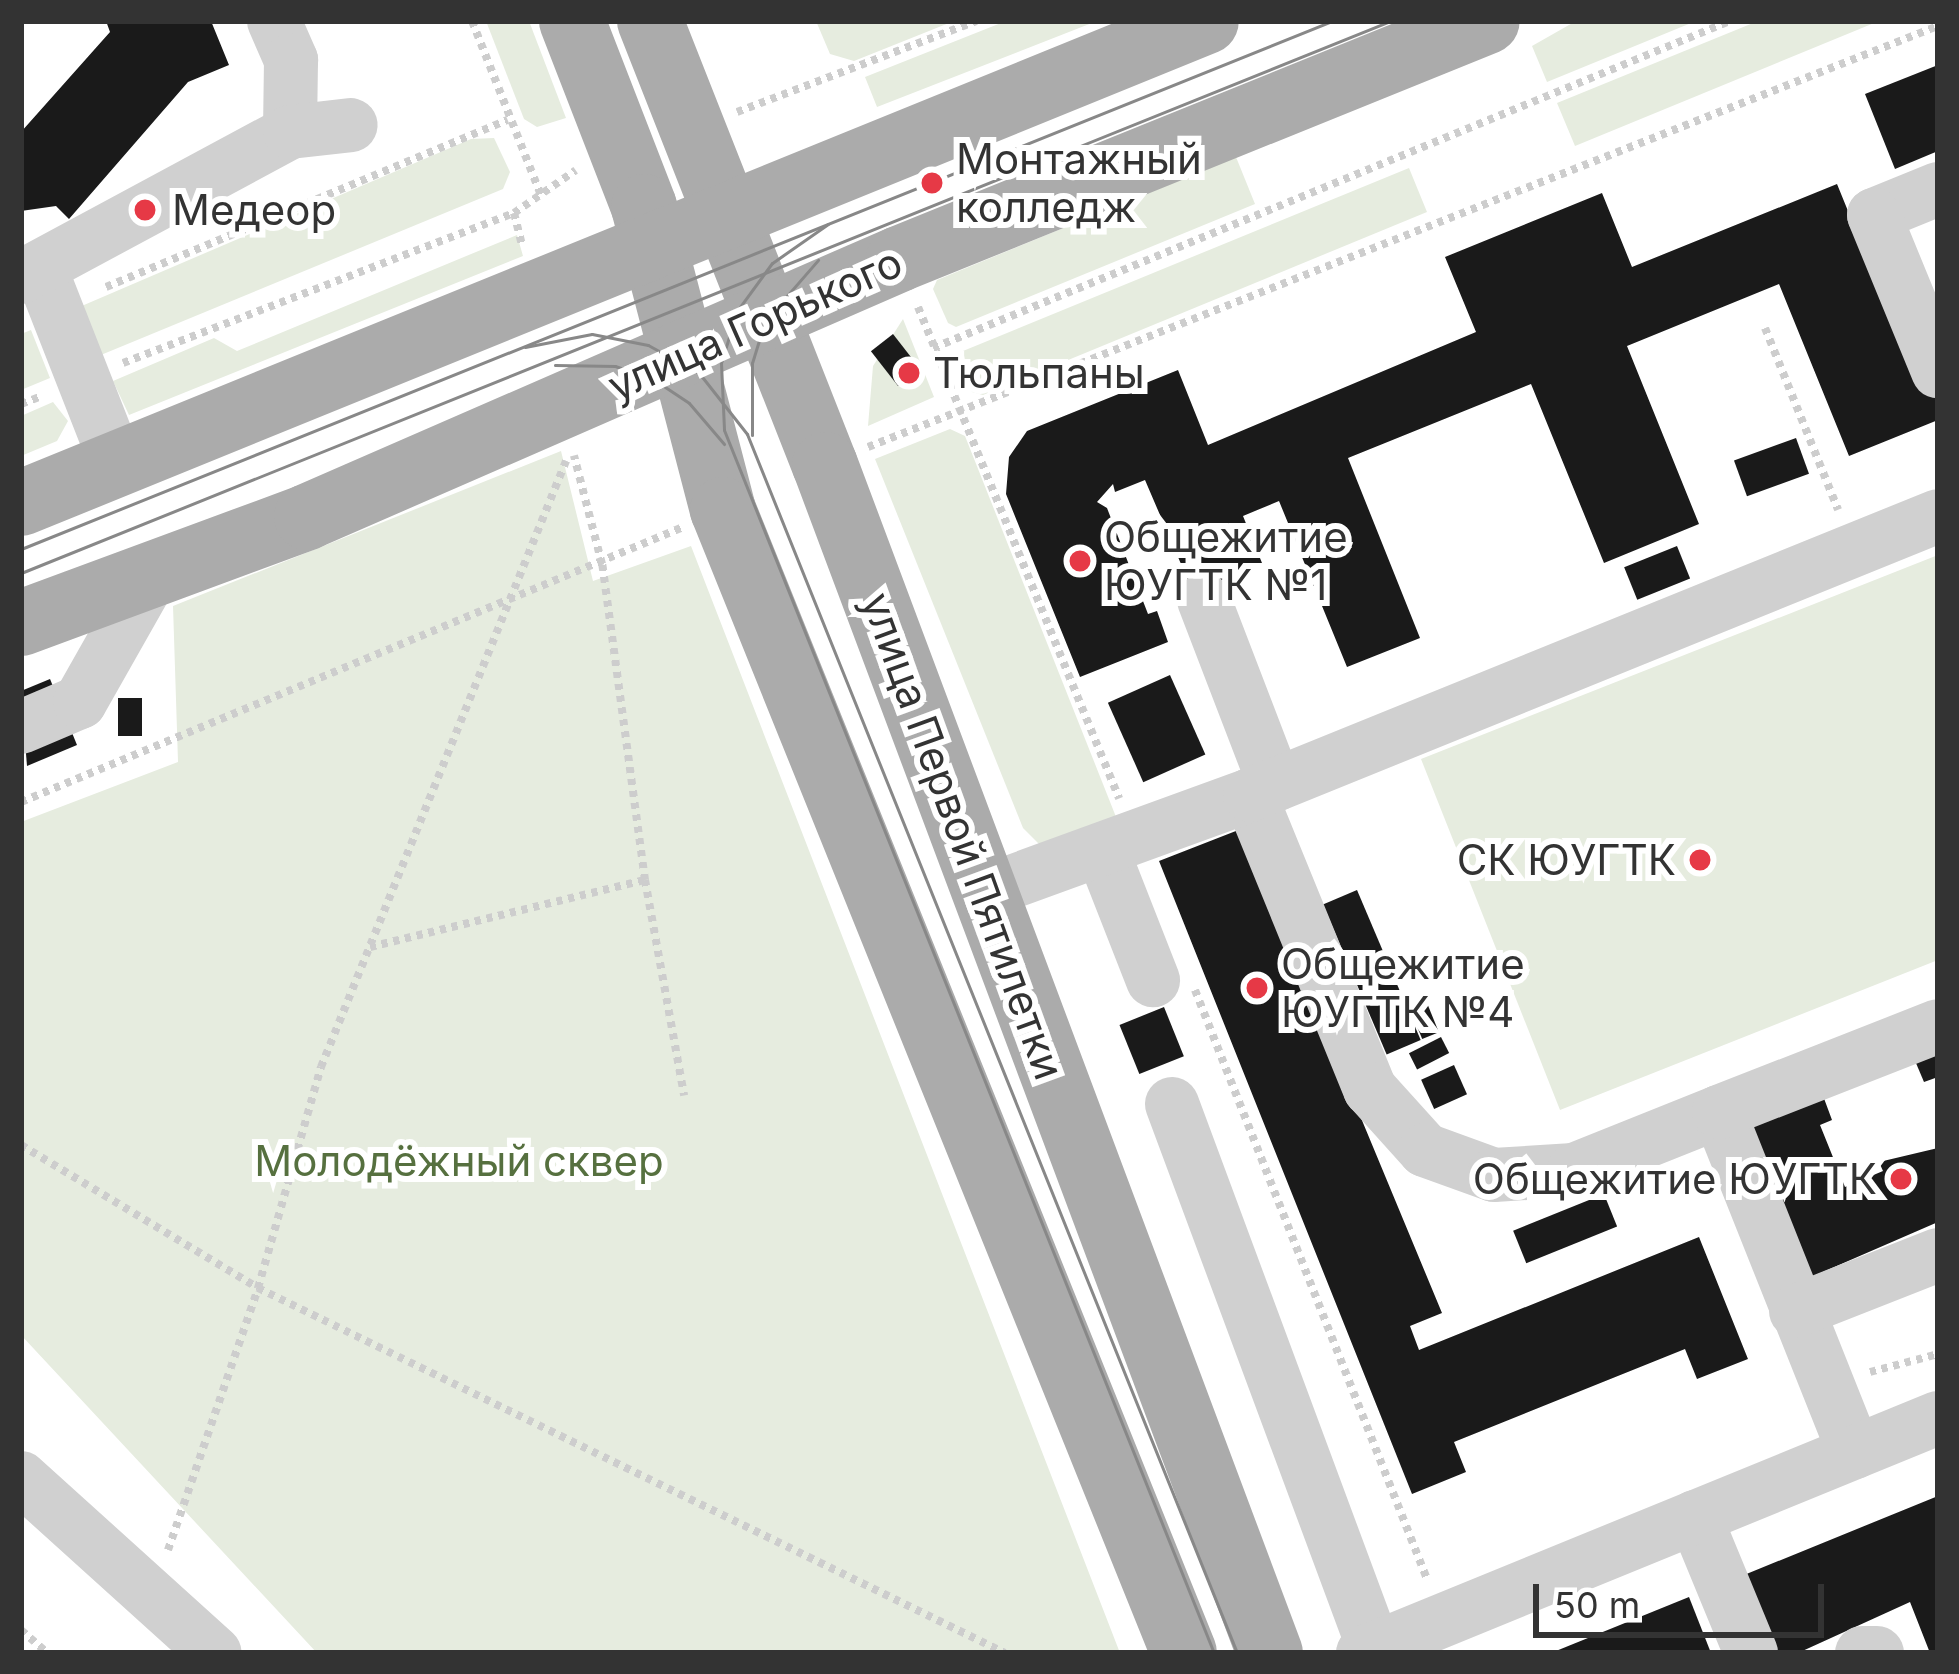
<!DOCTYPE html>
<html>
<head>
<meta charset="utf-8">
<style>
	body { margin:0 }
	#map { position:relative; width:1959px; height:1674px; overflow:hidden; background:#fff; font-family:Inter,sans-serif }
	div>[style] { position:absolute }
	.green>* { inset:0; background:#e6ecdf }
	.building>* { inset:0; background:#1a1a1a; transform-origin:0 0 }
	.path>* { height:8px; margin-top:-4px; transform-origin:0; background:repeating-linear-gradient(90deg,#cdcdcd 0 6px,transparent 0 12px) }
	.minor>* { height:54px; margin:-27px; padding:0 27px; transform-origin:27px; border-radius:27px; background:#d0d0d0 }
	.major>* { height:66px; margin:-33px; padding:0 33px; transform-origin:33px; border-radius:33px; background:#ababab }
	.tram>* { height:3px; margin:-1.5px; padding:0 1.5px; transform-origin:1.5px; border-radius:1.5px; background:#888 }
	.dots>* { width:33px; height:33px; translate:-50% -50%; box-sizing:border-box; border:6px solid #fff; border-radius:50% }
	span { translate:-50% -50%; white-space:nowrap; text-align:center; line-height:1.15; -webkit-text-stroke:12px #fff; paint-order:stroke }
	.poi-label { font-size:42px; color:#333 }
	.left { translate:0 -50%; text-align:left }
	.right { translate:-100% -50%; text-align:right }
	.street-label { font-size:42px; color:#333 }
	.park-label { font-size:42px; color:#56703f }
	.frame { position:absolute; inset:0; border:24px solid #333; pointer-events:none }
	.scale { position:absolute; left:1533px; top:1584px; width:291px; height:54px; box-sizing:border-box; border:6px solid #333; border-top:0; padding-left:15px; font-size:36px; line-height:42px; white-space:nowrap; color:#333; -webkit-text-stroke:9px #fff; paint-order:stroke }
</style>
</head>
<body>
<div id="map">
	<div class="green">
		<div style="clip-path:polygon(486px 21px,529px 21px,566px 118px,537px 127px,524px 119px)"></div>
		<div style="clip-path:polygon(816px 21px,954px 21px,854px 61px,830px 54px)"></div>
		<div style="clip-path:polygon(1006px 21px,1097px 21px,877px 107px,865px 77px)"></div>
		<div style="clip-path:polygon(1576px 21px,1696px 21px,1547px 82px,1532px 46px)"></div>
		<div style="clip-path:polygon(1758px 21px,1879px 21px,1575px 146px,1557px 103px)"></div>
		<div style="clip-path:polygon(494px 138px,510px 172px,503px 189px,96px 357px,77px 308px,471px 139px)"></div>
		<div style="clip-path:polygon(1236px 157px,1255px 204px,956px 327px,948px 323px,933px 289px,937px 280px)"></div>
		<div style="clip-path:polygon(1409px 168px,1427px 212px,983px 395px,972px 392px,963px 351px)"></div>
		<div style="clip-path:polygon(517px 235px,523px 256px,129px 415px,113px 381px,214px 338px,237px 351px)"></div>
		<div style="clip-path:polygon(903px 319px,934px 397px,868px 426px,873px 366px)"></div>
		<div style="clip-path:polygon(31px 330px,50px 378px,21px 390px,21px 334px)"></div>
		<div style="clip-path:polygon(53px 402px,68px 421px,57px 441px,21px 456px,21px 416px)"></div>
		<div style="clip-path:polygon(950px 429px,965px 436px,1120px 827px,1046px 851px,1023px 828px,875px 459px)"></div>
		<div style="clip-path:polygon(561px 451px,593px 581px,691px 546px,1120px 1653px,317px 1653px,21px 1335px,21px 822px,178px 762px,173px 606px)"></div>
		<div style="clip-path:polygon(1938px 555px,1938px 960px,1560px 1110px,1421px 759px)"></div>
	</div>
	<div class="building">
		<div style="clip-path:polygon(106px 21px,211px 21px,229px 65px,188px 82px,69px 219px,56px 206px,21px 211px,21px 132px,110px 32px)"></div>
		<div style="clip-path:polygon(1938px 65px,1938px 151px,1895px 169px,1865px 94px)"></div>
		<div style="clip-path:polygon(1837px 184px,1859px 238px,1869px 234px,1938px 402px,1938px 420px,1849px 456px,1779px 284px,1627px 346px,1699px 524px,1604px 563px,1531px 384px,1348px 458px,1420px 638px,1347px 667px,1279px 501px,1243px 516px,1262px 563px,1193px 592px,1145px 480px,1115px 492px,1113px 484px,1097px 502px,1107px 508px,1148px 614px,1157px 611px,1168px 642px,1080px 677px,1006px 494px,1009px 457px,1027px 431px,1178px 370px,1208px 445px,1476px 332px,1445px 257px,1602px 193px,1632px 267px)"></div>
		<div style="left:893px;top:334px;width:44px;height:28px;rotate:52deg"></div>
		<div style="left:1796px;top:438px;width:38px;height:66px;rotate:70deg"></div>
		<div style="left:1677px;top:546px;width:35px;height:57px;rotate:68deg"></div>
		<div style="left:1170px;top:675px;width:87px;height:68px;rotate:66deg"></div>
		<div style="clip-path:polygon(50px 679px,77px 745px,27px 766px,21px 691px)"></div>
		<div style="left:118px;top:698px;width:24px;height:38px"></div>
		<div style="clip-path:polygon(1241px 829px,1442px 1313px,1410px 1326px,1419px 1350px,1699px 1237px,1748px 1359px,1697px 1379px,1685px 1349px,1454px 1442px,1466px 1472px,1412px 1494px,1159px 861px)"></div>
		<div style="left:1357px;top:890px;width:163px;height:37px;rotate:67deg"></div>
		<div style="left:1425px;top:998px;width:37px;height:18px;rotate:68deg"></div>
		<div style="left:1164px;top:1007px;width:53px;height:48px;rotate:68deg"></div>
		<div style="left:1441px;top:1037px;width:18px;height:36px;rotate:63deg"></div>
		<div style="clip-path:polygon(1938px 1046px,1938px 1077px,1924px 1082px,1913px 1056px)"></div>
		<div style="left:1454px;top:1065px;width:32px;height:36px;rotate:66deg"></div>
		<div style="clip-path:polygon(1822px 1093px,1832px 1120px,1820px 1125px,1845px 1187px,1883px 1171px,1879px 1162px,1938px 1148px,1938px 1222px,1809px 1278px,1747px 1123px)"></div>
		<div style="left:1604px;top:1194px;width:35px;height:98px;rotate:68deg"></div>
		<div style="clip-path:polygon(1938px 1496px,1938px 1653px,1930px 1653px,1910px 1602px,1798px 1653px,1775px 1653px,1744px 1575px)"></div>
		<div style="clip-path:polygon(1689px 1597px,1711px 1653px,1551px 1653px)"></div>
	</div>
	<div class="path">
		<div style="left:472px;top:21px;width:187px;rotate:68.4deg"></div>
		<div style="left:737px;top:112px;width:256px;rotate:-20.8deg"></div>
		<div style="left:514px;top:213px;width:34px;rotate:76deg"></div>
		<div style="left:106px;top:287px;width:435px;rotate:-22.6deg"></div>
		<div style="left:918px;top:307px;width:531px;rotate:67.74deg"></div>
		<div style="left:1765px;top:328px;width:196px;rotate:68.1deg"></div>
		<div style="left:933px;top:348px;width:861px;rotate:-22.31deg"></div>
		<div style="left:123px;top:363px;width:419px;rotate:-21deg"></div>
		<div style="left:514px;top:213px;width:75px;rotate:-34.7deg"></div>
		<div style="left:21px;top:404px;width:22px;rotate:-21deg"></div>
		<div style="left:868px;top:447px;width:1150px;rotate:-21.48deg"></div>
		<div style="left:21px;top:802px;width:715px;rotate:-22.55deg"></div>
		<div style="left:645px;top:880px;width:219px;rotate:79.7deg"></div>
		<div style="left:370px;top:947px;width:283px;rotate:-13.7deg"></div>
		<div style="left:645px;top:880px;width:319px;rotate:-97.7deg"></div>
		<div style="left:602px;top:564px;width:112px;rotate:-104.5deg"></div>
		<div style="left:1195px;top:990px;width:633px;rotate:68.5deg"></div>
		<div style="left:21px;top:1145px;width:277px;rotate:31.1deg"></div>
		<div style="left:258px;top:1288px;width:831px;rotate:26.04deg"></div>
		<div style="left:1870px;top:1372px;width:70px;rotate:-14.8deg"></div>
		<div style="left:168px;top:1550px;width:277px;rotate:-71deg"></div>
		<div style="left:258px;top:1288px;width:230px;rotate:-74.1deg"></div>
		<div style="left:321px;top:1067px;width:654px;rotate:-67.99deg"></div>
		<div style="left:21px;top:1630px;width:35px;rotate:41deg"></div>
	</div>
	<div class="minor">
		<div style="left:274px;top:21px;width:43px;rotate:66.4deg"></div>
		<div style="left:291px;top:60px;width:72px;rotate:90.8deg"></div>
		<div style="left:1938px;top:189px;width:69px;rotate:157.9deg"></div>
		<div style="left:1874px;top:215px;width:169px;rotate:67.7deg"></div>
		<div style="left:40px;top:268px;width:211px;rotate:68.6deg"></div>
		<div style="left:21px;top:277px;width:306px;rotate:-28.3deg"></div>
		<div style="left:290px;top:132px;width:61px;rotate:-6.5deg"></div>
		<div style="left:1204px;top:600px;width:198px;rotate:69deg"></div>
		<div style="left:21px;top:727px;width:64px;rotate:-23deg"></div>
		<div style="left:80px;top:702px;width:150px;rotate:-60.5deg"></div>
		<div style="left:1250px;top:795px;width:318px;rotate:67.8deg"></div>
		<div style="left:1370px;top:1089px;width:82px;rotate:48deg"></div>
		<div style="left:1425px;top:1150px;width:73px;rotate:19.9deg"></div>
		<div style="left:1494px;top:1175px;width:80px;rotate:-3.6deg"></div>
		<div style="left:1574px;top:1170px;width:156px;rotate:-21.8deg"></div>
		<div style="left:1719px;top:1112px;width:366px;rotate:68.3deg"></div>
		<div style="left:1102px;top:850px;width:140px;rotate:68.6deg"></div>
		<div style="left:984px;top:892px;width:283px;rotate:-20deg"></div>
		<div style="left:1250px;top:795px;width:742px;rotate:-22.07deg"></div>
		<div style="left:1172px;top:1104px;width:580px;rotate:69.63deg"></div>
		<div style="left:1719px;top:1112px;width:235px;rotate:-21.4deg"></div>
		<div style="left:1796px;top:1311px;width:153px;rotate:-21.5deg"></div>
		<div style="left:21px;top:1478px;width:261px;rotate:42.1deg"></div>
		<div style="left:1695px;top:1517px;width:147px;rotate:67.6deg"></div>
		<div style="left:1363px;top:1653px;width:621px;rotate:-22.23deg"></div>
		<div style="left:1862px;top:1653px;width:15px"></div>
	</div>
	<div class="major">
		<div style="left:572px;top:21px;width:199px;rotate:68.8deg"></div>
		<div style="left:644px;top:207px;width:313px;rotate:75.4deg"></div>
		<div style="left:723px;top:510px;width:1232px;rotate:68.03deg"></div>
		<div style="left:650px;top:21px;width:477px;rotate:68.5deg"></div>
		<div style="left:825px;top:465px;width:1269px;rotate:69.47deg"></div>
		<div style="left:21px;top:503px;width:1279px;rotate:-22.13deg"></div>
		<div style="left:21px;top:623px;width:305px;rotate:-20.3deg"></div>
		<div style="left:307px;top:517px;width:646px;rotate:-23.55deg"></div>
		<div style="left:899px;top:259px;width:634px;rotate:-22.04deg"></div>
	</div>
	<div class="tram">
		<div style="left:828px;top:224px;width:68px;rotate:145.1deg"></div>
		<div style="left:772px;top:263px;width:59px;rotate:126.1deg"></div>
		<div style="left:737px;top:311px;width:54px;rotate:107.1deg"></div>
		<div style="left:721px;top:363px;width:67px;rotate:87.4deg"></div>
		<div style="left:724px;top:430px;width:1318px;rotate:68.17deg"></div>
		<div style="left:525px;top:347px;width:68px;rotate:-11deg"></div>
		<div style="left:592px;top:334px;width:57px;rotate:11.1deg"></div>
		<div style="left:648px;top:345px;width:58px;rotate:28.8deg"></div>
		<div style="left:699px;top:373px;width:78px;rotate:51.8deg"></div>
		<div style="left:747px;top:434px;width:1314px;rotate:68.1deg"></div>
		<div style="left:555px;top:365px;width:60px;rotate:1deg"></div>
		<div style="left:615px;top:366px;width:40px;rotate:18.9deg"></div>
		<div style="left:653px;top:379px;width:43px;rotate:33.7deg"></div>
		<div style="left:689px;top:403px;width:54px;rotate:49.5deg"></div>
		<div style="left:752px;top:435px;width:72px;rotate:-90deg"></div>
		<div style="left:752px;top:363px;width:44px;rotate:-72.8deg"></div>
		<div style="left:765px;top:321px;width:81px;rotate:-49deg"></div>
		<div style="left:21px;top:549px;width:1413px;rotate:-21.94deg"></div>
		<div style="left:21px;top:573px;width:1476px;rotate:-21.96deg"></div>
	</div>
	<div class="dots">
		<div style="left:932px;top:183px;background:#e63946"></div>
		<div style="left:145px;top:210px;background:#e63946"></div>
		<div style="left:909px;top:373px;background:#e63946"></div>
		<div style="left:1080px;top:561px;background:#e63946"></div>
		<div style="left:1700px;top:860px;background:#e63946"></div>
		<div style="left:1257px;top:988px;background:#e63946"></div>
		<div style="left:1901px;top:1179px;background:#e63946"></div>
	</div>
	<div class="poi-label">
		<span class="left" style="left:956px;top:183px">Монтажный<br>колледж</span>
		<span class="left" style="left:172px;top:210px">Медеор</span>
		<span class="left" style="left:933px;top:373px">Тюльпаны</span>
		<span class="left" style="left:1104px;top:561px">Общежитие<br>ЮУГТК №1</span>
		<span class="right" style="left:1676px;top:860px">СК ЮУГТК</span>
		<span class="left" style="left:1281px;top:988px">Общежитие<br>ЮУГТК №4</span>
		<span class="right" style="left:1877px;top:1179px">Общежитие ЮУГТК</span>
	</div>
	<div class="street-label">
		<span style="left:755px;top:324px;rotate:-24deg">улица Горького</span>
		<span style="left:963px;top:836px;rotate:70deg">улица Первой Пятилетки</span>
	</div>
	<div class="park-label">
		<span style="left:459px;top:1161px">Молодёжный сквер</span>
	</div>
	<div class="frame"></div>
	<div class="scale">50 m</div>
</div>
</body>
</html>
